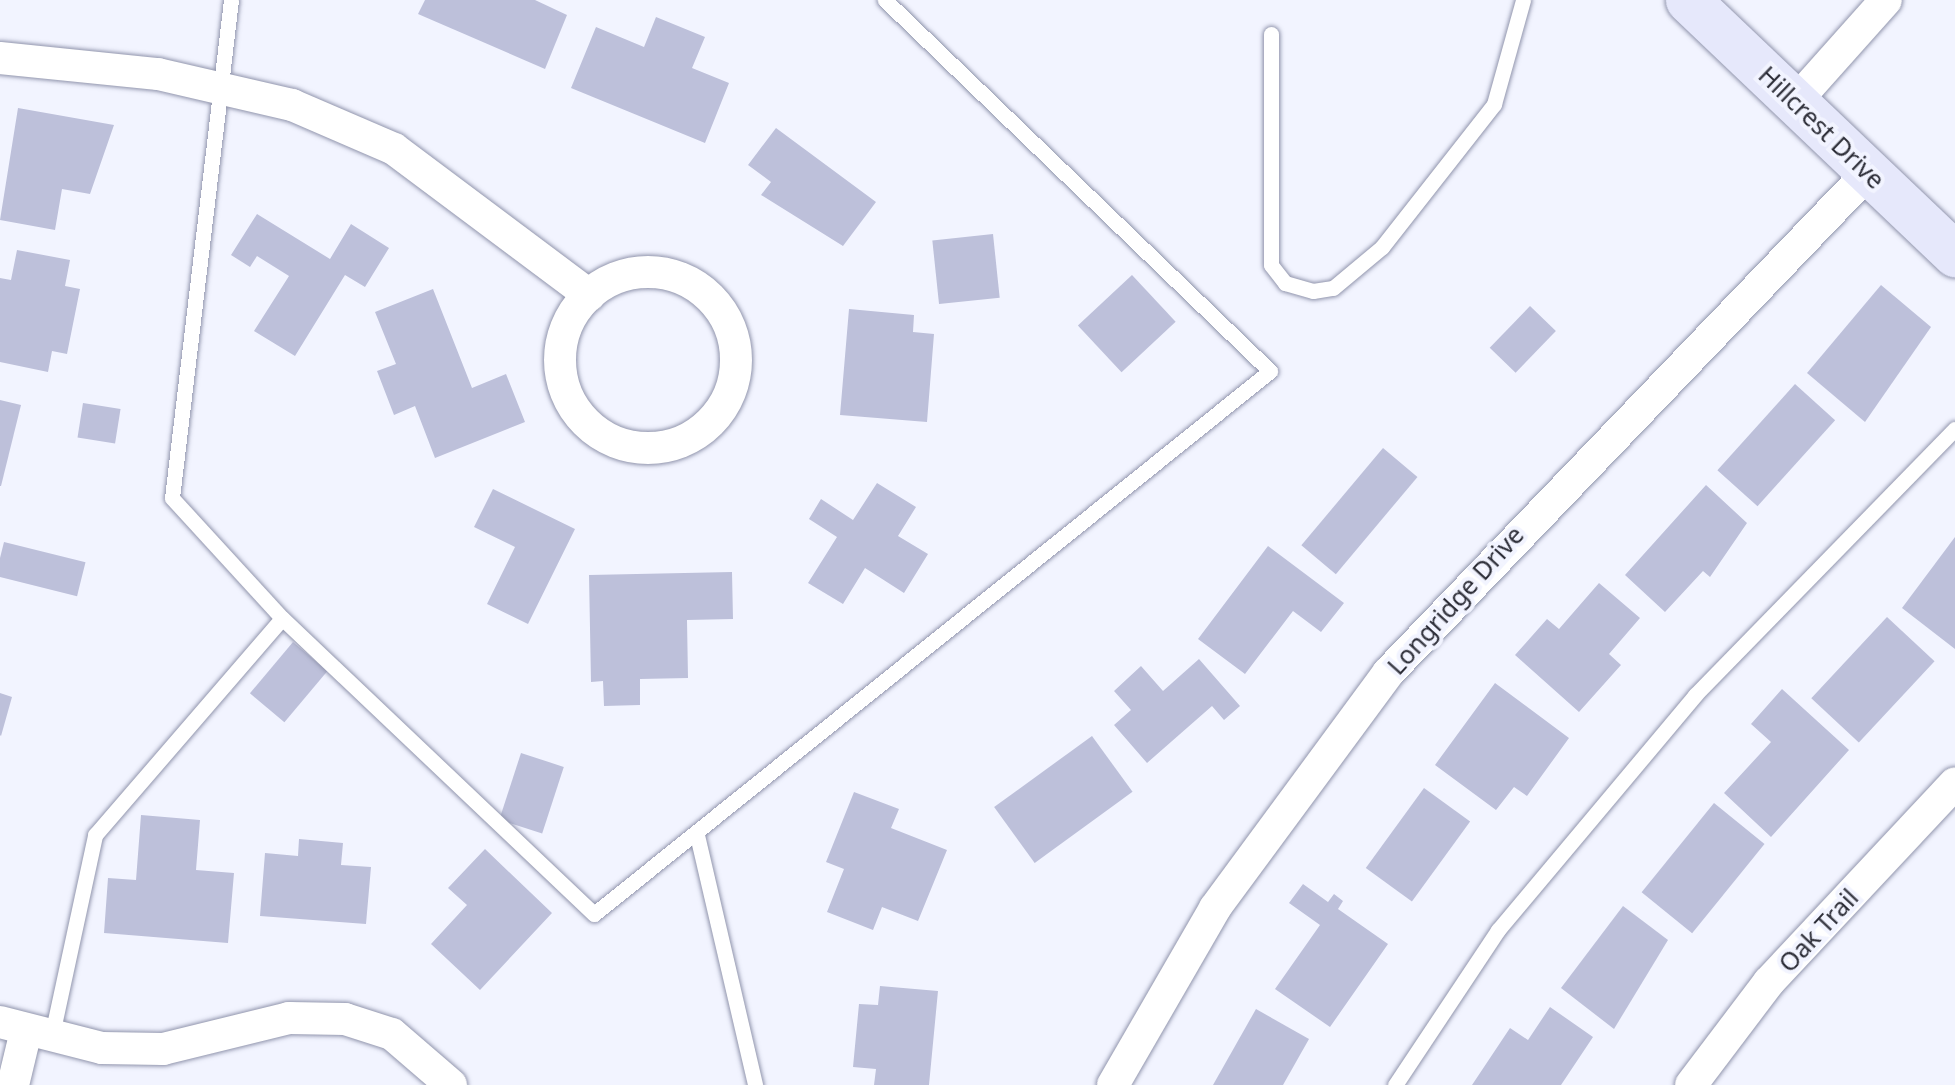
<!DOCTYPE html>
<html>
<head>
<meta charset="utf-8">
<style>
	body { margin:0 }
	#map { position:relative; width:1955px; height:1085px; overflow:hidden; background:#f2f4ff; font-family:"Noto Sans",sans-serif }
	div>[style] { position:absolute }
	.building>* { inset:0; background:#bdc0da; transform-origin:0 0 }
	.roads { filter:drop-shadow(0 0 2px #9195ad) drop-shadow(0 0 2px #9195ad) }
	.lane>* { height:15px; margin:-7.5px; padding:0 7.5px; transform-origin:7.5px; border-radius:7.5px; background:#fff }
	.street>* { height:32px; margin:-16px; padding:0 16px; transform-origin:16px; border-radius:16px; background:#fff }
	.street>.ring { margin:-16px; padding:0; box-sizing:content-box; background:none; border:32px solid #fff; border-radius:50% }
	.secondary>* { height:45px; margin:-22.5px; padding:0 22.5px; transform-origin:22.5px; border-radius:22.5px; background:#e6e8fb }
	span { translate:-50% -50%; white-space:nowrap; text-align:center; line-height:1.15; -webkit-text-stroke:8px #f2f4ff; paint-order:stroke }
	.street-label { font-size:25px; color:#2c2d37 }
</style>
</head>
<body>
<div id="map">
	<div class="building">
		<div style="clip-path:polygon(425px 0,535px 0,567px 15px,545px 69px,418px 14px)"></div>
		<div style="clip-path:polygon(656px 17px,705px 37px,692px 68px,729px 83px,705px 143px,571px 88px,596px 27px,644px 47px)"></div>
		<div style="clip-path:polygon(18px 108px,114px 125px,90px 194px,62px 189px,55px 230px,0 220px)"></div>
		<div style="clip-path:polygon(776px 128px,876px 202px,843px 246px,761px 195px,771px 182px,748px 165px)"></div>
		<div style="clip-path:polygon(257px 214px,330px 259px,351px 224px,389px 248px,365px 287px,345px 275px,295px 356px,254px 331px,289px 276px,257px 256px,250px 267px,231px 255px)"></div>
		<div style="left:993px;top:234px;width:64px;height:61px;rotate:84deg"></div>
		<div style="clip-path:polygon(17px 250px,70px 260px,65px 286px,80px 289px,67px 354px,52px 351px,48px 372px,0 362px,0 278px,11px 280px)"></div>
		<div style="left:1132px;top:275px;width:64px;height:74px;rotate:47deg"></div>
		<div style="clip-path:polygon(1881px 285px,1931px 327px,1865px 422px,1807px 373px)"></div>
		<div style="clip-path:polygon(433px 289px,472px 388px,506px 374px,525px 422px,435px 458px,415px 406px,394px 415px,377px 371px,396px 364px,375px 312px)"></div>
		<div style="left:1530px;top:306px;width:36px;height:58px;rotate:44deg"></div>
		<div style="clip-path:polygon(849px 309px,914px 315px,913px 332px,934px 334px,927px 422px,840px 415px)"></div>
		<div style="left:1795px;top:384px;width:54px;height:116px;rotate:42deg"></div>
		<div style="clip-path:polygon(0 400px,21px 405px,1px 486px,0 486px)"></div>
		<div style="left:83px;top:403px;width:38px;height:35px;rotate:9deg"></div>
		<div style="left:1383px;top:448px;width:45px;height:127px;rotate:40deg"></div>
		<div style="clip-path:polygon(877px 483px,916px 507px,898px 536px,928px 554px,904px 593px,865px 568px,843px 604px,808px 583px,837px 537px,809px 519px,821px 499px,853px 520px)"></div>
		<div style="clip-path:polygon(1706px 485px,1747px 523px,1710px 577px,1703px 571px,1665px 612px,1625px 575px)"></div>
		<div style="clip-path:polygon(493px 489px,575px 529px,528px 624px,487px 604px,515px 547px,474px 527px)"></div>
		<div style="clip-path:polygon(1955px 537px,1955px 649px,1902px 608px)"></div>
		<div style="left:4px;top:542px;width:84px;height:35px;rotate:14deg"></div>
		<div style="clip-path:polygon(1268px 546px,1344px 603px,1321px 632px,1293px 611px,1245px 674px,1198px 639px)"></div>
		<div style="clip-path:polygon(732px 572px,733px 619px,687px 620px,688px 678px,640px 679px,640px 705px,604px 706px,603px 681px,591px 682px,589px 575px)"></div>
		<div style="clip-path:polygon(1599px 583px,1640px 618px,1609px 654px,1621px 665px,1579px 712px,1515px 655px,1547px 619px,1559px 629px)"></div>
		<div style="left:1887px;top:617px;width:65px;height:111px;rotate:43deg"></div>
		<div style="left:293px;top:642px;width:45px;height:67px;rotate:40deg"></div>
		<div style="clip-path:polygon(1199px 659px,1240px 706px,1224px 720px,1212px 706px,1147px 763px,1114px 725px,1131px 710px,1114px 691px,1141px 666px,1163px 691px)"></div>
		<div style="clip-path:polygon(1495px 683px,1569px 738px,1527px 796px,1514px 787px,1496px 810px,1435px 765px)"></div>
		<div style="clip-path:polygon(1782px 689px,1849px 750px,1771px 837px,1724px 793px,1771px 742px,1751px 724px)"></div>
		<div style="clip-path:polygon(0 693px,12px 697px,1px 736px,0 735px)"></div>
		<div style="left:1092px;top:736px;width:69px;height:121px;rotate:54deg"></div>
		<div style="left:521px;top:753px;width:45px;height:70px;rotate:18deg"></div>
		<div style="left:1424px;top:788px;width:57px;height:99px;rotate:36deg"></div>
		<div style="clip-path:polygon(854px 792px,899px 809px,891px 828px,947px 850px,918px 921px,882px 907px,873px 930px,827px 912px,844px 869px,826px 862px)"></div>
		<div style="left:1714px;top:803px;width:65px;height:115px;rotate:39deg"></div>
		<div style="clip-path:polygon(141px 815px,200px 820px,196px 870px,234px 873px,228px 943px,104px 933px,108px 878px,136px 880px)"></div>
		<div style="clip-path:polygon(299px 839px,343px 843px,341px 865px,371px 867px,366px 924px,260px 916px,265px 853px,298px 856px)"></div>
		<div style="clip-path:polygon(485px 849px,552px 913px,480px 990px,431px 944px,467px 905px,448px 888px)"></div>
		<div style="clip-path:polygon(1303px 884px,1328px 902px,1334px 894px,1343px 901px,1338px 909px,1388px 944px,1330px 1027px,1275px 989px,1320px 925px,1289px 903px)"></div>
		<div style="clip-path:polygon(1623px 906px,1668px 940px,1614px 1029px,1561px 988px)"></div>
		<div style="clip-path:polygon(880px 986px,938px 991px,929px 1085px,874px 1085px,876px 1069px,853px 1067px,859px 1004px,878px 1005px)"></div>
		<div style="clip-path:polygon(1550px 1007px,1593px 1037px,1561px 1085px,1472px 1085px,1510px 1028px,1528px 1040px)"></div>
		<div style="clip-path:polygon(1256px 1009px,1309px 1039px,1283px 1085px,1213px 1085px)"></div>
	</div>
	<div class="roads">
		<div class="lane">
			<div style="left:231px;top:0;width:501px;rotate:96.76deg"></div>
			<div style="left:172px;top:498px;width:163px;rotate:47.5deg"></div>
			<div style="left:1271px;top:34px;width:231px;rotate:90deg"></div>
			<div style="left:1271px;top:265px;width:23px;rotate:52deg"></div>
			<div style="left:1285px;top:283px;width:29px;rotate:16deg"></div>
			<div style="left:1313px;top:291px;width:20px;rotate:-9deg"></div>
			<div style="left:1333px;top:288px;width:64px;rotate:-39.9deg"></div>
			<div style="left:1382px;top:247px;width:182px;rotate:-51.9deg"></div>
			<div style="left:1494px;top:104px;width:108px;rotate:-74.4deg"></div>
			<div style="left:697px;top:835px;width:257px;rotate:76.9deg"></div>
			<div style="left:51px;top:1039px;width:209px;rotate:-77.8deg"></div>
			<div style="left:95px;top:835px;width:286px;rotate:-49.2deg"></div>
			<div style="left:282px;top:618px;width:430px;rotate:43.5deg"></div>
			<div style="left:594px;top:914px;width:867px;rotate:-38.77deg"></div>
			<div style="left:1270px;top:371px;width:535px;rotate:-136.06deg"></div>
			<div style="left:1395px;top:1085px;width:186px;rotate:-56.4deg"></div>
			<div style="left:1498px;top:930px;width:307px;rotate:-50deg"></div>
			<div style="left:1695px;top:695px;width:372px;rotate:-45.7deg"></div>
		</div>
		<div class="street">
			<div style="left:0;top:58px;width:159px;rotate:5.8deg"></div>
			<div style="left:158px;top:74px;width:138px;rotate:13deg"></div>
			<div style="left:292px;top:105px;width:111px;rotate:23.3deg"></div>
			<div style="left:394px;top:149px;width:244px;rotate:36.8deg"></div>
			<div style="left:1796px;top:101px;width:135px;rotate:-48.3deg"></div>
			<div class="ring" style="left:560px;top:272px;width:144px;height:144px"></div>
			<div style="left:0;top:1022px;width:105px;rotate:14.3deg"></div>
			<div style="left:102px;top:1048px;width:61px;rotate:0.9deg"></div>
			<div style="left:163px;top:1049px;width:130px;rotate:-13.8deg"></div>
			<div style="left:289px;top:1018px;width:56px;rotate:1deg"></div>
			<div style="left:345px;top:1019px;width:49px;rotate:17.7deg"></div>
			<div style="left:392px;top:1034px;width:78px;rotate:40.8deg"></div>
			<div style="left:13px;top:1085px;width:56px;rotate:-76.5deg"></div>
			<div style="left:1113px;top:1085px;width:204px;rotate:-60deg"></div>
			<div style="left:1215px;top:908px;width:292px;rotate:-53.6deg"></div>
			<div style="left:1388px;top:673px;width:695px;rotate:-46.17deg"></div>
			<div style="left:1691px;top:1085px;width:129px;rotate:-52.9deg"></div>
			<div style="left:1769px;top:982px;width:272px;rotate:-46.9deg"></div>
		</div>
		<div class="secondary">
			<div style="left:1688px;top:0;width:369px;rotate:43.6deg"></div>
		</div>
	</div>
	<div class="street-label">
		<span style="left:1822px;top:127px;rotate:44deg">Hillcrest Drive</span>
		<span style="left:1455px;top:600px;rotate:-48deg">Longridge Drive</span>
		<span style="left:1818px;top:930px;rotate:-47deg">Oak Trail</span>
	</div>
</div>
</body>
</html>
